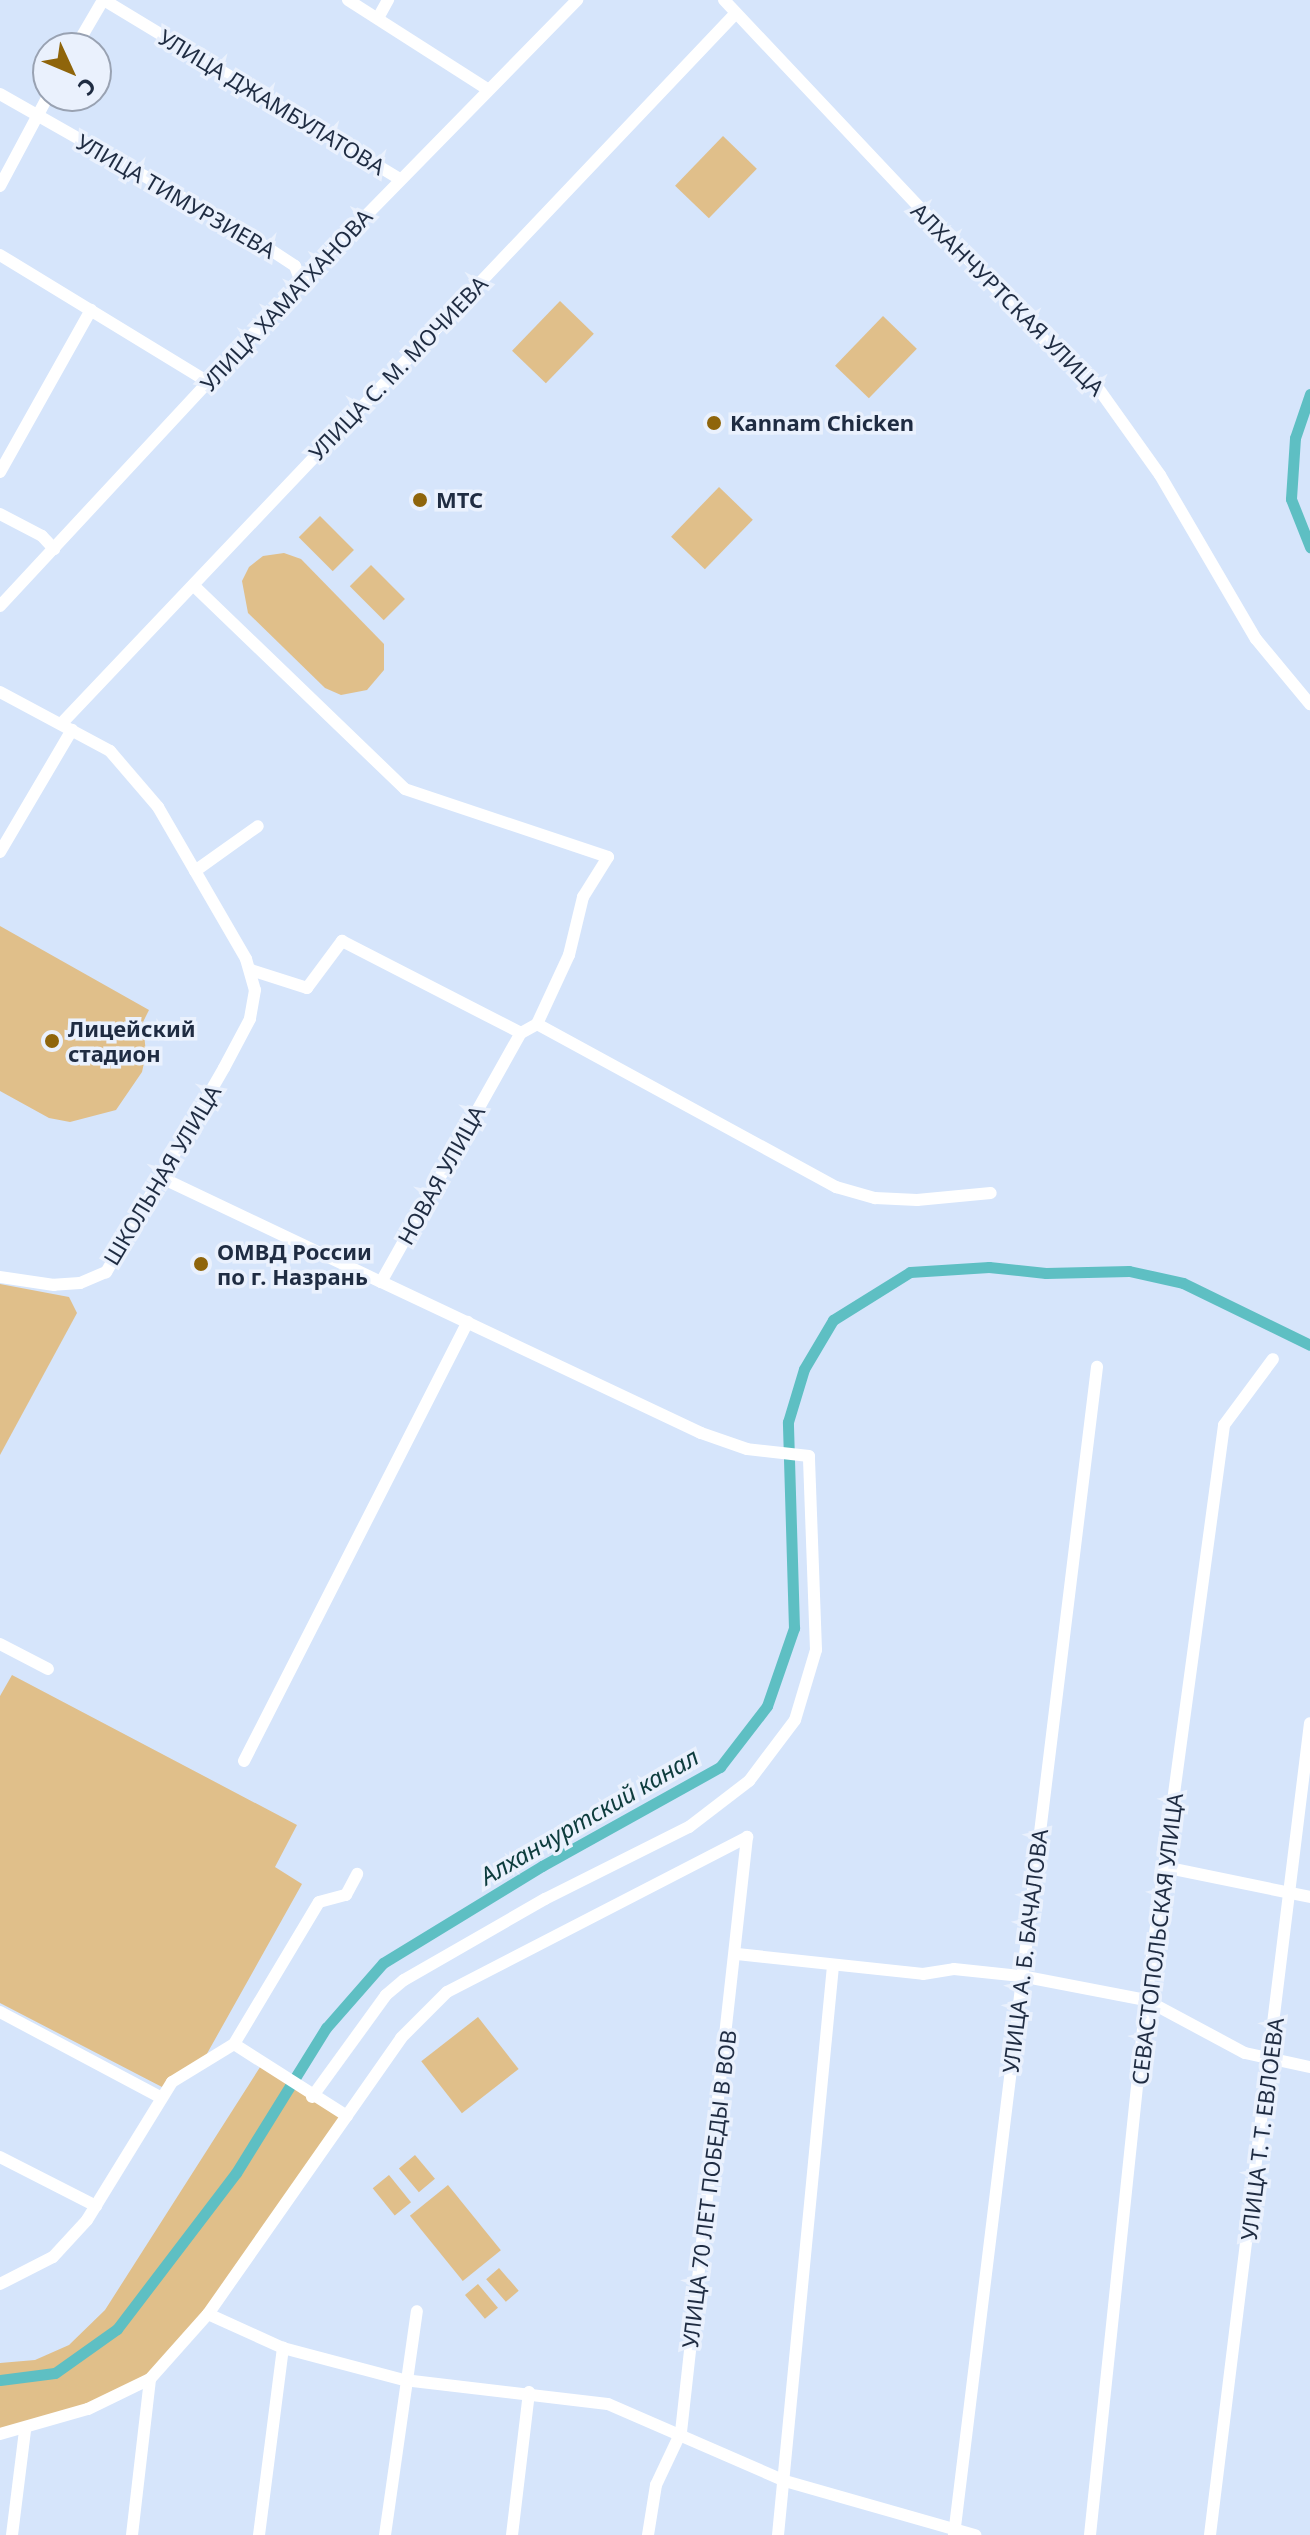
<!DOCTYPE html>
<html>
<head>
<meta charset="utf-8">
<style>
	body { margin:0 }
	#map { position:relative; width:1310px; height:2535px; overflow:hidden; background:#d6e5fb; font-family:"Noto Sans",sans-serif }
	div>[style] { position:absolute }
	.green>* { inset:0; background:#e0bf8a; transform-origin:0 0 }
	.canal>* { height:11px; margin:-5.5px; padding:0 5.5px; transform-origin:5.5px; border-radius:5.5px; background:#5ebfc3 }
	.minor>* { height:12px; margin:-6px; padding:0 6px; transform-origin:6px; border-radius:6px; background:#fff }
	.dots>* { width:22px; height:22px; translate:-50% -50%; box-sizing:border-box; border:4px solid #eaf1fd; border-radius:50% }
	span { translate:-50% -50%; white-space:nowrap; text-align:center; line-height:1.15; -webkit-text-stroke:7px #eaf1fd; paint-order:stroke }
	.street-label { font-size:22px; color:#1f2c42 }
	.poi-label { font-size:22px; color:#1f2c42; font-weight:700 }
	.left { translate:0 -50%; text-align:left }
	.water-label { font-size:24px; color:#0d3c3d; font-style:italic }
	.north { position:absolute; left:32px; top:32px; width:80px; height:80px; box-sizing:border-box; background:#eaf1fd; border:2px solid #99a2b2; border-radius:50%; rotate:134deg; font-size:22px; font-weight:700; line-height:32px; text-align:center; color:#1f2c42 }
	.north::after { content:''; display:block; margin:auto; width:28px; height:36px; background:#8f650b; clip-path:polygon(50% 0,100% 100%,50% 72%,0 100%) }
</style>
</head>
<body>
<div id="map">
	<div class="green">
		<div style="left:723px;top:136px;width:47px;height:69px;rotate:44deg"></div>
		<div style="left:560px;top:301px;width:47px;height:69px;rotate:44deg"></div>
		<div style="left:883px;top:316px;width:47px;height:69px;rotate:44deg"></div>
		<div style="left:719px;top:487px;width:47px;height:69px;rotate:44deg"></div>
		<div style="left:320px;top:516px;width:48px;height:30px;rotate:45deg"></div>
		<div style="clip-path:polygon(284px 553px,301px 559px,384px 644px,384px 670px,367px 690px,341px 695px,325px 688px,248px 613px,242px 581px,249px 567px,263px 556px)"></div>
		<div style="left:371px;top:565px;width:48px;height:30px;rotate:45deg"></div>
		<div style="clip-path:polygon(0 926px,149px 1010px,143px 1022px,146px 1054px,142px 1072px,116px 1110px,70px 1122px,49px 1118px,0 1091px)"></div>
		<div style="clip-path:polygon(0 1284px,69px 1297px,77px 1313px,0 1455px)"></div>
		<div style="clip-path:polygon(12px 1675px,297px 1825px,275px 1867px,302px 1884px,204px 2059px,162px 2087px,0 2003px,0 1696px)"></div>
		<div style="left:478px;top:2017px;width:66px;height:72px;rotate:52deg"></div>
		<div style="clip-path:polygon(262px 2064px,347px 2116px,208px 2314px,150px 2379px,88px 2409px,0 2434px,0 2363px,35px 2360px,69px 2345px,105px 2310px)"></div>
		<div style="left:415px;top:2155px;width:31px;height:21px;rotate:50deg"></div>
		<div style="left:389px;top:2175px;width:35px;height:21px;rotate:51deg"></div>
		<div style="left:448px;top:2185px;width:84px;height:49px;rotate:51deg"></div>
		<div style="left:499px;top:2268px;width:30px;height:17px;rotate:49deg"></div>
		<div style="left:478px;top:2284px;width:31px;height:17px;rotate:50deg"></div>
	</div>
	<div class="canal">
		<div style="left:1310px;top:394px;width:46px;rotate:108.8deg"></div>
		<div style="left:1295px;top:438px;width:61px;rotate:93.8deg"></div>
		<div style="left:1291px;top:499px;width:52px;rotate:68.4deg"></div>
		<div style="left:0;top:2380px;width:55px;rotate:-7.3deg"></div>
		<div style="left:55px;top:2373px;width:76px;rotate:-35.4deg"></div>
		<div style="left:117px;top:2329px;width:196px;rotate:-52.7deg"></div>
		<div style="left:236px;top:2173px;width:171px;rotate:-58.2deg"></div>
		<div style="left:326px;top:2028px;width:86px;rotate:-48.8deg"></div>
		<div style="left:383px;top:1963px;width:186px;rotate:-31.4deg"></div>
		<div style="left:542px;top:1866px;width:204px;rotate:-29.1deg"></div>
		<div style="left:720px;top:1767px;width:77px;rotate:-52.4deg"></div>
		<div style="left:767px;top:1706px;width:83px;rotate:-70.9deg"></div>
		<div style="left:794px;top:1628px;width:206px;rotate:-91.7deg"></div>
		<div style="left:788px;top:1422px;width:55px;rotate:-73.2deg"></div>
		<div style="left:804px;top:1369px;width:57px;rotate:-59.4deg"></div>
		<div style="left:833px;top:1320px;width:91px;rotate:-31.9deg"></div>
		<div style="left:910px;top:1272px;width:79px;rotate:-3.6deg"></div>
		<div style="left:989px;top:1267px;width:57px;rotate:6deg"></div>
		<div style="left:1046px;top:1273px;width:83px;rotate:-1.4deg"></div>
		<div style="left:1129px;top:1271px;width:55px;rotate:12.5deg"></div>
		<div style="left:1183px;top:1283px;width:141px;rotate:26deg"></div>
	</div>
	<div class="minor">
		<div style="left:104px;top:0;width:345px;rotate:31.2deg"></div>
		<div style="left:348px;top:0;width:165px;rotate:32.6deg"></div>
		<div style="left:724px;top:0;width:496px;rotate:46.7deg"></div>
		<div style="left:1064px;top:361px;width:27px;rotate:28deg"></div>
		<div style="left:1088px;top:374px;width:124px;rotate:54.5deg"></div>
		<div style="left:1160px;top:475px;width:190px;rotate:59.7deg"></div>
		<div style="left:1256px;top:639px;width:85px;rotate:50.3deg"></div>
		<div style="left:378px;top:18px;width:21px;rotate:-61deg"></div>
		<div style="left:75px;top:48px;width:56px;rotate:-59.7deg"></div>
		<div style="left:0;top:94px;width:285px;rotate:29.6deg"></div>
		<div style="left:248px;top:235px;width:56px;rotate:33.4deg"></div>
		<div style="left:295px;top:266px;width:17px;rotate:69deg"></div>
		<div style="left:0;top:186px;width:102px;rotate:-61.9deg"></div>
		<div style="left:0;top:255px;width:246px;rotate:31.4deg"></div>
		<div style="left:0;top:472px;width:186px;rotate:-60.7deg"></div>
		<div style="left:0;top:514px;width:47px;rotate:27.6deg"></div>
		<div style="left:42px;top:536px;width:18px;rotate:47deg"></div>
		<div style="left:0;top:606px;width:442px;rotate:-47.1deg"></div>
		<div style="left:301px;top:282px;width:395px;rotate:-45.6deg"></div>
		<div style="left:0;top:692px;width:125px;rotate:28.2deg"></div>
		<div style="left:110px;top:751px;width:74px;rotate:49.4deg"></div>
		<div style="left:158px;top:807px;width:176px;rotate:59.9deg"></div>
		<div style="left:246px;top:959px;width:32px;rotate:74deg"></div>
		<div style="left:255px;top:990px;width:29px;rotate:100deg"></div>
		<div style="left:250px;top:1019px;width:55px;rotate:118deg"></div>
		<div style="left:224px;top:1068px;width:236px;rotate:120deg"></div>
		<div style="left:106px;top:1272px;width:28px;rotate:157deg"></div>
		<div style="left:80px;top:1283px;width:26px;rotate:176deg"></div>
		<div style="left:54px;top:1285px;width:55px;rotate:-171.6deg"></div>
		<div style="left:61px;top:724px;width:980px;rotate:-46.49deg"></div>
		<div style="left:0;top:852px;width:142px;rotate:-59.5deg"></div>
		<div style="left:195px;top:871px;width:77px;rotate:-35.5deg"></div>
		<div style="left:251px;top:970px;width:59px;rotate:17.8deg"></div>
		<div style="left:307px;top:988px;width:59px;rotate:-53.3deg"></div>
		<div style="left:342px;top:941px;width:201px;rotate:27.2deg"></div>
		<div style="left:537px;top:1024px;width:341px;rotate:28.6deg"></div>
		<div style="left:836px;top:1187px;width:41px;rotate:15.8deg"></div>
		<div style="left:875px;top:1198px;width:42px;rotate:2.7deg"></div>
		<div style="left:917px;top:1200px;width:74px;rotate:-5.4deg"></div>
		<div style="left:162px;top:1178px;width:242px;rotate:25.4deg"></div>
		<div style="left:381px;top:1282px;width:286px;rotate:-60.7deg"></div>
		<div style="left:521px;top:1033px;width:18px;rotate:-29deg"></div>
		<div style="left:537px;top:1024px;width:76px;rotate:-65.1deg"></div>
		<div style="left:569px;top:955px;width:60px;rotate:-76.4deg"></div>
		<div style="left:583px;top:897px;width:47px;rotate:-58deg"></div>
		<div style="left:608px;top:857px;width:214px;rotate:-161.5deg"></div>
		<div style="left:405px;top:789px;width:294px;rotate:-136.1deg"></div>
		<div style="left:0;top:1644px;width:54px;rotate:27.5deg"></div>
		<div style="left:244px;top:1761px;width:493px;rotate:-63deg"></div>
		<div style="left:1164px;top:1867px;width:149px;rotate:11.6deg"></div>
		<div style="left:737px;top:1954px;width:187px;rotate:6.1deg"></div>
		<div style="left:923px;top:1974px;width:31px;rotate:-9deg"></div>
		<div style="left:954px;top:1969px;width:67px;rotate:6deg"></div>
		<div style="left:1021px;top:1976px;width:127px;rotate:10.9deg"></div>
		<div style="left:1146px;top:2000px;width:112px;rotate:28.2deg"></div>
		<div style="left:1245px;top:2053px;width:66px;rotate:12.2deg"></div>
		<div style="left:0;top:2012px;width:183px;rotate:28deg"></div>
		<div style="left:234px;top:2044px;width:134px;rotate:32.5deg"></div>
		<div style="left:312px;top:2097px;width:126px;rotate:-54deg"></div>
		<div style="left:386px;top:1995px;width:23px;rotate:-40deg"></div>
		<div style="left:404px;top:1980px;width:163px;rotate:-29.9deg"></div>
		<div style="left:545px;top:1899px;width:161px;rotate:-26.6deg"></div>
		<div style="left:689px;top:1827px;width:76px;rotate:-37.5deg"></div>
		<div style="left:749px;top:1781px;width:76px;rotate:-53deg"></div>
		<div style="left:795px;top:1720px;width:73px;rotate:-73.3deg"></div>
		<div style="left:816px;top:1650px;width:194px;rotate:-92.1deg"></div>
		<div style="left:809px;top:1456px;width:62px;rotate:-173.6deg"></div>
		<div style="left:747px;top:1449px;width:49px;rotate:-160.8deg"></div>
		<div style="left:701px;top:1433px;width:354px;rotate:-154.7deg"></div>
		<div style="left:0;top:2157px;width:108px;rotate:27deg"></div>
		<div style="left:0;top:2284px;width:59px;rotate:-27deg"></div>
		<div style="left:53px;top:2257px;width:50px;rotate:-47.4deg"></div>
		<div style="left:87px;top:2220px;width:162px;rotate:-58.4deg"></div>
		<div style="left:172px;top:2082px;width:73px;rotate:-31.5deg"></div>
		<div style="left:234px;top:2044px;width:165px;rotate:-59.1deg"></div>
		<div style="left:319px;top:1902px;width:28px;rotate:-15deg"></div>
		<div style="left:346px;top:1895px;width:24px;rotate:-62deg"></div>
		<div style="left:208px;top:2314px;width:82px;rotate:24.4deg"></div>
		<div style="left:283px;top:2348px;width:125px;rotate:14.8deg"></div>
		<div style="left:404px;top:2380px;width:205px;rotate:6.7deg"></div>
		<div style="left:608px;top:2404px;width:193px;rotate:23.5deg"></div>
		<div style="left:785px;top:2481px;width:198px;rotate:15.9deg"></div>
		<div style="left:0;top:2434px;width:91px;rotate:-15.9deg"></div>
		<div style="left:88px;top:2409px;width:69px;rotate:-25.8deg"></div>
		<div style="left:150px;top:2379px;width:87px;rotate:-48.3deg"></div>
		<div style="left:208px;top:2314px;width:337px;rotate:-55deg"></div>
		<div style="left:401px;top:2038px;width:65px;rotate:-45deg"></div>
		<div style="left:447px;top:1992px;width:338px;rotate:-27.3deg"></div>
		<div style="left:12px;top:2535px;width:106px;rotate:-82.9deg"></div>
		<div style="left:132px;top:2535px;width:157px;rotate:-83.4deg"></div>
		<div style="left:259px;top:2535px;width:189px;rotate:-82.7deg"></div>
		<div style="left:385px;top:2535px;width:226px;rotate:-81.9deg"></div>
		<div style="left:512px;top:2535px;width:144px;rotate:-83.2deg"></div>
		<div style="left:648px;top:2535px;width:51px;rotate:-80.9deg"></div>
		<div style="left:656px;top:2485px;width:59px;rotate:-64.7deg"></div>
		<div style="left:681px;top:2432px;width:599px;rotate:-83.67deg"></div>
		<div style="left:778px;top:2535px;width:572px;rotate:-84.48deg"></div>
		<div style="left:954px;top:2535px;width:1177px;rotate:-83.02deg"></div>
		<div style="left:1090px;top:2535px;width:538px;rotate:-84.02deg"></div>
		<div style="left:1146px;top:2000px;width:580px;rotate:-82.27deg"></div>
		<div style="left:1224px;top:1425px;width:82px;rotate:-53.4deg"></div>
		<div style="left:1210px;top:2535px;width:818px;rotate:-82.98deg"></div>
	</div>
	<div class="dots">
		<div style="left:714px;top:423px;background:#8f650b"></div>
		<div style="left:420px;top:500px;background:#8f650b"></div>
		<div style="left:52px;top:1041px;background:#8f650b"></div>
		<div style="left:201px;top:1264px;background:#8f650b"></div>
	</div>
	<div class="street-label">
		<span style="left:272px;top:102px;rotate:31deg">УЛИЦА ДЖАМБУЛАТОВА</span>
		<span style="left:176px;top:196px;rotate:30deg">УЛИЦА ТИМУРЗИЕВА</span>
		<span style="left:1008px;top:299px;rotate:45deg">АЛХАНЧУРТСКАЯ УЛИЦА</span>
		<span style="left:286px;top:300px;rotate:-47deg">УЛИЦА ХАМАТХАНОВА</span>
		<span style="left:398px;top:368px;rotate:-46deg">УЛИЦА С. М. МОЧИЕВА</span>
		<span style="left:162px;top:1175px;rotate:-59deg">ШКОЛЬНАЯ УЛИЦА</span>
		<span style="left:441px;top:1175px;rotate:-61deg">НОВАЯ УЛИЦА</span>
		<span style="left:1157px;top:1939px;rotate:-83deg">СЕВАСТОПОЛЬСКАЯ УЛИЦА</span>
		<span style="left:1025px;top:1951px;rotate:-83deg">УЛИЦА А. Б. БАЧАЛОВА</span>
		<span style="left:1262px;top:2129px;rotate:-83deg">УЛИЦА Т. Т. ЕВЛОЕВА</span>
		<span style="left:709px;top:2189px;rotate:-83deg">УЛИЦА 70 ЛЕТ ПОБЕДЫ В ВОВ</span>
	</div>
	<div class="poi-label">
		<span class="left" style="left:730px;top:423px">Kannam Chicken</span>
		<span class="left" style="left:436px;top:500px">МТС</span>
		<span class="left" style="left:68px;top:1041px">Лицейский<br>стадион</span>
		<span class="left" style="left:217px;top:1264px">ОМВД России<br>по г. Назрань</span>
	</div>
	<div class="water-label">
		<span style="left:589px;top:1816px;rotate:-30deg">Алханчуртский канал</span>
	</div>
	<div class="north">С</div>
</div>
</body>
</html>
